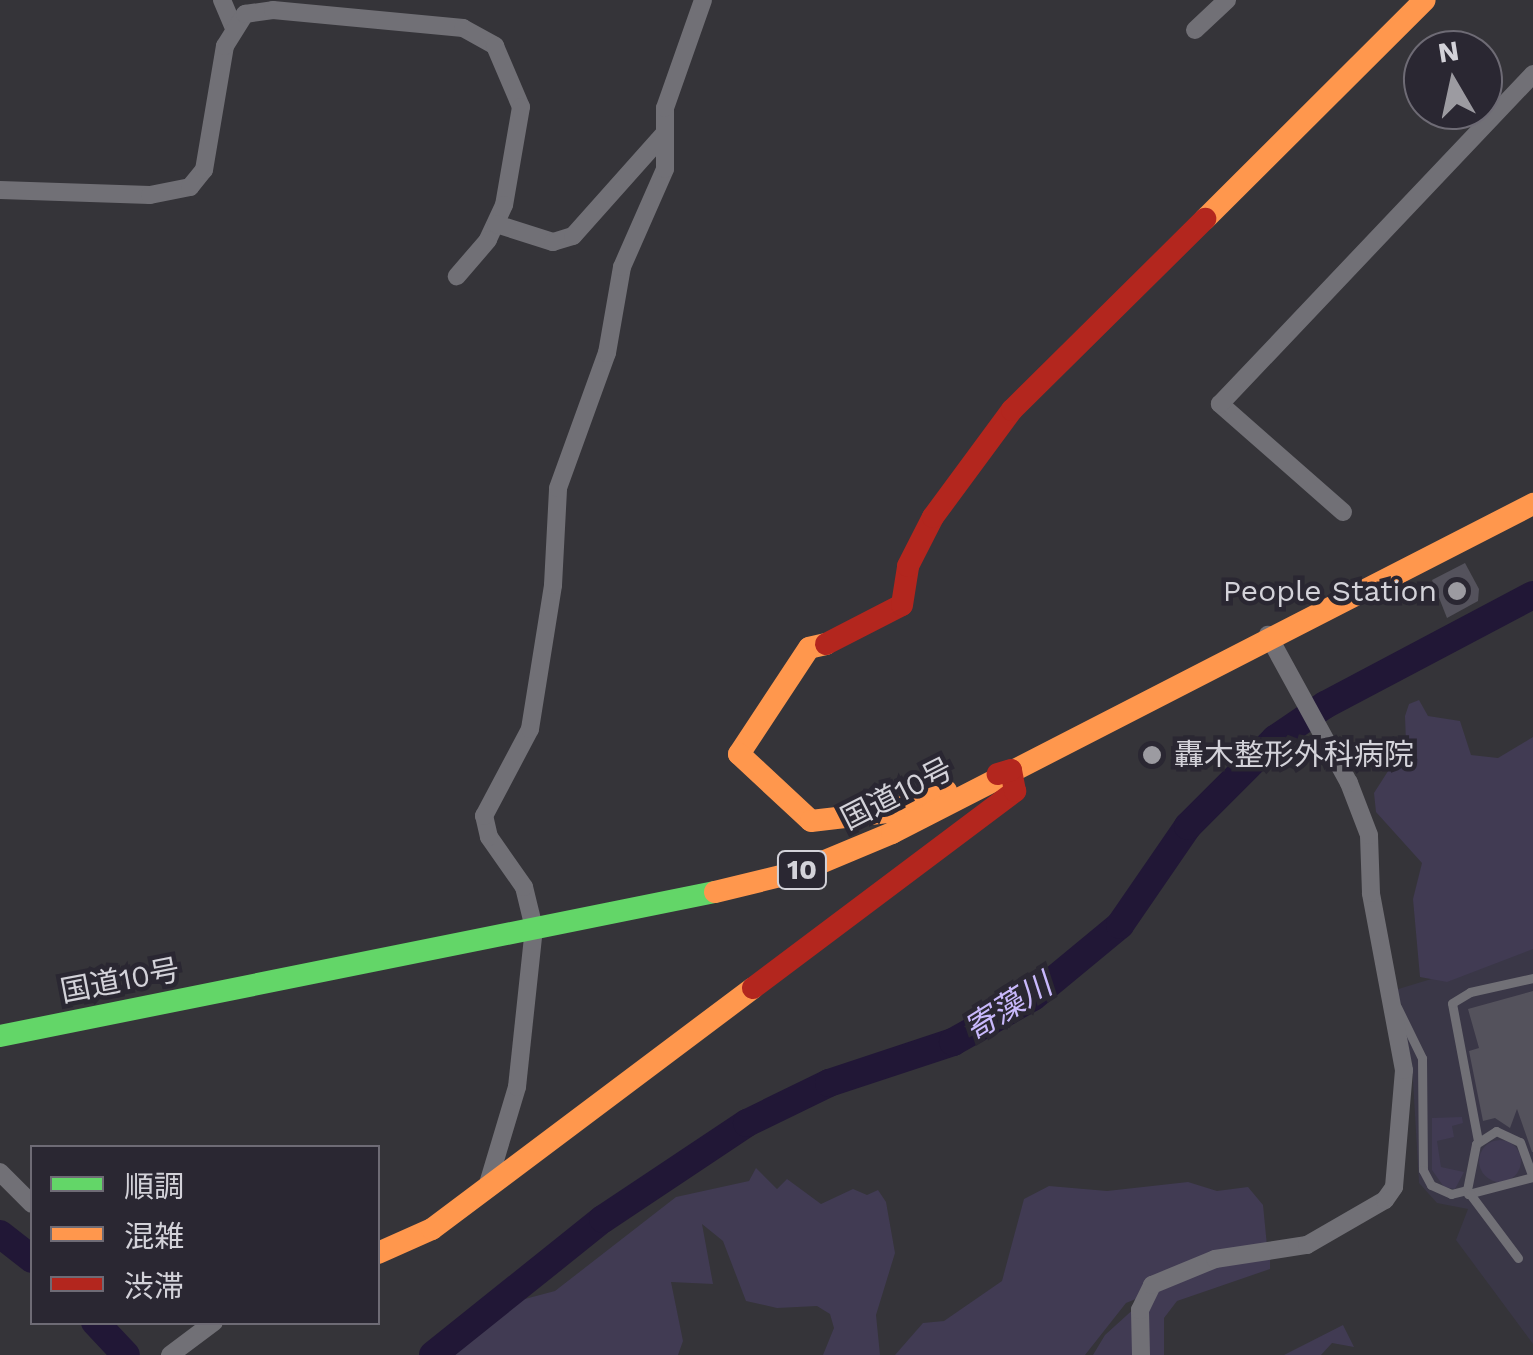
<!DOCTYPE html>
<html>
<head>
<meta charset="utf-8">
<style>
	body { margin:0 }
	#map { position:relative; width:1533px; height:1355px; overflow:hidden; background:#353439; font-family:"Work Sans","Noto Sans JP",sans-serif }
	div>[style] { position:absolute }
	.built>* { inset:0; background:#3a3747 }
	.green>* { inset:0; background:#413b53 }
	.round { border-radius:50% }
	.river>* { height:28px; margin:-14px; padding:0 14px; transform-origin:14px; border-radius:14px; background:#211736 }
	.building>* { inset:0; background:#54525c }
	.lane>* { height:9px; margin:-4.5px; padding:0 4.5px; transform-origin:4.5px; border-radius:4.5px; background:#717076 }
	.street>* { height:18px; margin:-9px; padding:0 9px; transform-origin:9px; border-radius:9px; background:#717076 }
	.fast>* { height:22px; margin:-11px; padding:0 11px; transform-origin:11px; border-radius:11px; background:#63d668 }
	.slow>* { height:22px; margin:-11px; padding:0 11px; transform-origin:11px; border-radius:11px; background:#ff974d }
	.jam>* { height:22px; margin:-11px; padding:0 11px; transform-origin:11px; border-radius:11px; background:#b3261e }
	.dots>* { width:28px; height:28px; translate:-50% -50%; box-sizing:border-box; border:5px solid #2a2732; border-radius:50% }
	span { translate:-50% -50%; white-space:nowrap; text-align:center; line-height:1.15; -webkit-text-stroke:9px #2a2732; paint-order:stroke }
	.shield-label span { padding:2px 8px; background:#2a2732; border:2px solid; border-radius:8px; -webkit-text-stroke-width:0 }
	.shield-label { font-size:28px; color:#d3d2d9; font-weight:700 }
	.poi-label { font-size:30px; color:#d3d2d9 }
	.right { translate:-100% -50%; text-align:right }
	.left { translate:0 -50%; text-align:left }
	.street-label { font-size:30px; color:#d3d2d9 }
	.water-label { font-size:32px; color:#c8b8fb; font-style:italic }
	.legend { position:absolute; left:30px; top:1145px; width:350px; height:180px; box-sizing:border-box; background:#2a2732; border:2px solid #6e6b75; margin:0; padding:12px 18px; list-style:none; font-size:30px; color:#d3d2d9 }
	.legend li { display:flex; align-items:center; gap:20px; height:50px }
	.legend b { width:50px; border:2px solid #6e6b75 }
	.north { position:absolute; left:1403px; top:30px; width:100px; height:100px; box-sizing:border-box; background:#2a2732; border:2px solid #6e6b75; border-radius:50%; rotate:351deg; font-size:28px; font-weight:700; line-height:40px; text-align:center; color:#d3d2d9 }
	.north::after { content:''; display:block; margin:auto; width:35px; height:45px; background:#9c9ba1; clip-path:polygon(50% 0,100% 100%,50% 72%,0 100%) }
</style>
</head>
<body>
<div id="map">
	<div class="built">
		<div style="clip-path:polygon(1533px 948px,1533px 1344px,1456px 1240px,1468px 1209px,1437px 1203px,1419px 1183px,1412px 1064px,1395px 990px)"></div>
	</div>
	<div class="green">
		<div style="clip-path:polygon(1419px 700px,1428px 716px,1460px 721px,1471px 755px,1498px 758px,1533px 737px,1533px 949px,1447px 982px,1420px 977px,1413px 899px,1422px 863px,1376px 812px,1374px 793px,1406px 743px,1405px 716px,1409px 704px)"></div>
		<div style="clip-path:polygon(1462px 1117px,1463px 1123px,1452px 1126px,1454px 1137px,1437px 1141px,1441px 1167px,1464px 1172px,1455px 1189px,1444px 1187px,1432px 1170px,1432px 1118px)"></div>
		<div class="round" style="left:1479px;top:1140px;width:42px;height:42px"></div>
		<div style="clip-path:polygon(756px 1168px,777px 1189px,787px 1179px,821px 1204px,853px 1189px,867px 1195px,878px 1190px,886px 1202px,895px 1253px,876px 1315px,880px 1355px,823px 1355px,834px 1328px,830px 1314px,817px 1306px,777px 1308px,746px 1301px,723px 1241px,702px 1224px,713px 1284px,671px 1282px,683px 1341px,678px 1355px,454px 1355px,521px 1300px,555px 1291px,676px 1197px,749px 1181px)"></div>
		<div style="clip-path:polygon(1188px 1182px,1217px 1191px,1248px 1187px,1263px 1205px,1267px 1246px,1126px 1303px,1085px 1355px,895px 1355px,923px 1323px,944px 1321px,1002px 1281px,1024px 1199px,1049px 1186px,1107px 1191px)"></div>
		<div style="clip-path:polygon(1270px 1256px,1270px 1269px,1177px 1301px,1164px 1318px,1164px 1355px,1093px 1355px,1105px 1335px,1148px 1296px,1202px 1267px)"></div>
		<div style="clip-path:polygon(1343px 1325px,1354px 1347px,1332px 1343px,1321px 1355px,1284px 1355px)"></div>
	</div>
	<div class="river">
		<div style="left:0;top:1234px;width:41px;rotate:38deg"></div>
		<div style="left:95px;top:1322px;width:45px;rotate:46.8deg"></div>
		<div style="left:433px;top:1355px;width:218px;rotate:-38.7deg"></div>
		<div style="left:603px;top:1219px;width:173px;rotate:-33.7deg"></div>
		<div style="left:747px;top:1123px;width:91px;rotate:-26deg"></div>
		<div style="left:829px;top:1083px;width:131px;rotate:-18.3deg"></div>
		<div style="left:953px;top:1042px;width:92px;rotate:-29.4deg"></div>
		<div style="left:1033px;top:997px;width:113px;rotate:-39.6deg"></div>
		<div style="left:1120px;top:925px;width:120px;rotate:-55.5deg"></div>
		<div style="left:1188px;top:826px;width:123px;rotate:-45deg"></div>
		<div style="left:1275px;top:739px;width:60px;rotate:-34.2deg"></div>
		<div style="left:1325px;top:705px;width:235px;rotate:-27.9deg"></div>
	</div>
	<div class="building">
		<div style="clip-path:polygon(1465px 563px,1479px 589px,1478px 601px,1447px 618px,1432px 580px)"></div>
		<div style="clip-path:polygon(1533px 991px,1533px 1152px,1532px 1152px,1517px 1109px,1510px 1128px,1495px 1118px,1483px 1121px,1469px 1051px,1479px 1048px,1468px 1009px)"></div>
	</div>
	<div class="lane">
		<div style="left:1397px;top:1007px;width:57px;rotate:63.9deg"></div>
		<div style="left:1422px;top:1058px;width:112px;rotate:89.5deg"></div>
		<div style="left:1423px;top:1170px;width:17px;rotate:62deg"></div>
		<div style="left:1431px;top:1185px;width:22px;rotate:24deg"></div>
		<div style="left:1451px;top:1194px;width:16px;rotate:-14deg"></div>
		<div style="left:1467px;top:1190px;width:47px;rotate:-78.9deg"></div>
		<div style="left:1476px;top:1144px;width:24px;rotate:-33deg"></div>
		<div style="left:1496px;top:1131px;width:26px;rotate:25deg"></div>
		<div style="left:1520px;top:1142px;width:37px;rotate:70deg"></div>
		<div style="left:1478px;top:1141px;width:140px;rotate:-100.7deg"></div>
		<div style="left:1452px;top:1003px;width:21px;rotate:-31deg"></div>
		<div style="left:1470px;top:992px;width:65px;rotate:-12.5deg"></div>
		<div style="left:1468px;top:1194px;width:67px;rotate:-14.7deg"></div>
		<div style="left:1470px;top:1194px;width:80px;rotate:53.1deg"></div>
	</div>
	<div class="street">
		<div style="left:222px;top:0;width:28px;rotate:67deg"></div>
		<div style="left:1195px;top:30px;width:44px;rotate:-43.2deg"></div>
		<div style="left:0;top:190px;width:150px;rotate:1.9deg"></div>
		<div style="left:150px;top:195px;width:41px;rotate:-11.3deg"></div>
		<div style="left:190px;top:187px;width:22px;rotate:-51deg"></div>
		<div style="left:204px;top:170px;width:126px;rotate:-80.4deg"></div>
		<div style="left:225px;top:46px;width:38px;rotate:-58deg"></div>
		<div style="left:245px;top:14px;width:28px;rotate:-8deg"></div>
		<div style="left:273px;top:10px;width:191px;rotate:5.4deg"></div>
		<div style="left:463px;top:28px;width:37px;rotate:29deg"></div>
		<div style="left:495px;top:46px;width:66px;rotate:66.9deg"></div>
		<div style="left:521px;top:107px;width:99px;rotate:99.8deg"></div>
		<div style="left:504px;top:205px;width:38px;rotate:115deg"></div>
		<div style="left:488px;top:240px;width:48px;rotate:130.7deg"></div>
		<div style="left:496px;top:224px;width:60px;rotate:17.5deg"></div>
		<div style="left:553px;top:242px;width:21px;rotate:-17deg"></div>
		<div style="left:573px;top:236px;width:137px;rotate:-48.3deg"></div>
		<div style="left:1343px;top:512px;width:164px;rotate:-138.7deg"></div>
		<div style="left:1220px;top:404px;width:455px;rotate:-46.5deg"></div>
		<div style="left:0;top:1172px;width:45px;rotate:45deg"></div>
		<div style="left:487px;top:1187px;width:104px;rotate:-73.3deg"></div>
		<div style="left:517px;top:1087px;width:160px;rotate:-83.9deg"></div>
		<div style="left:534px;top:928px;width:42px;rotate:-103.7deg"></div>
		<div style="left:524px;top:887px;width:61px;rotate:-125deg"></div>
		<div style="left:489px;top:837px;width:22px;rotate:-103deg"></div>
		<div style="left:484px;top:816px;width:98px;rotate:-62.1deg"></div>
		<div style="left:530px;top:729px;width:146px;rotate:-80.9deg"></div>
		<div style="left:553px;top:585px;width:97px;rotate:-87deg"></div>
		<div style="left:558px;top:488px;width:144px;rotate:-70.1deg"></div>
		<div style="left:607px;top:353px;width:87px;rotate:-80.1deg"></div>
		<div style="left:622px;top:267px;width:107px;rotate:-66.3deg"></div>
		<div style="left:665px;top:169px;width:61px;rotate:-90deg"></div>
		<div style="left:665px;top:108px;width:114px;rotate:-70.6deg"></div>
		<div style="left:170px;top:1355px;width:55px;rotate:-36.9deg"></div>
		<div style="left:1141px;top:1355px;width:45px;rotate:-91.3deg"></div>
		<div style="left:1140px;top:1310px;width:28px;rotate:-64deg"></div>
		<div style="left:1152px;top:1285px;width:68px;rotate:-22.4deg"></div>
		<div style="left:1215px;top:1259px;width:93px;rotate:-8.7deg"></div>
		<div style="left:1307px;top:1245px;width:90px;rotate:-30deg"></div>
		<div style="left:1385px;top:1200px;width:16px;rotate:-55deg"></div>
		<div style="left:1394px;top:1187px;width:117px;rotate:-85.1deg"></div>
		<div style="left:1404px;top:1070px;width:180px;rotate:-100.6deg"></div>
		<div style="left:1371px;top:893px;width:58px;rotate:-92deg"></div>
		<div style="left:1369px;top:835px;width:56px;rotate:-111deg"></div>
		<div style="left:1349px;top:783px;width:169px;rotate:-118.7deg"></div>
	</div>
	<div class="fast">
		<div style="left:0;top:1036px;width:729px;rotate:-11.39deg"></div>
	</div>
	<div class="slow">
		<div style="left:1205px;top:219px;width:310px;rotate:-44.9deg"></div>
		<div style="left:826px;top:644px;width:17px;rotate:167deg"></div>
		<div style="left:809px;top:648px;width:127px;rotate:123.4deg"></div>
		<div style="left:739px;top:754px;width:98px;rotate:42.9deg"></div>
		<div style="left:811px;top:821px;width:79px;rotate:-6.6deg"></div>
		<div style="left:889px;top:812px;width:61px;rotate:-20.2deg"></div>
		<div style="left:715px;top:892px;width:89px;rotate:-13.7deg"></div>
		<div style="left:801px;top:871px;width:99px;rotate:-22.7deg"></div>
		<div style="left:892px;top:833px;width:721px;rotate:-27.17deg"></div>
		<div style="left:378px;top:1253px;width:59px;rotate:-24deg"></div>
		<div style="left:432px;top:1229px;width:401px;rotate:-36.9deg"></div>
	</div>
	<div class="jam">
		<div style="left:826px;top:644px;width:85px;rotate:-27.2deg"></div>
		<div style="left:902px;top:605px;width:39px;rotate:-81deg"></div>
		<div style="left:908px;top:566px;width:55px;rotate:-63deg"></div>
		<div style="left:933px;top:517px;width:133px;rotate:-53.6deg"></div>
		<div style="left:1012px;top:410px;width:272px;rotate:-44.7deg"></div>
		<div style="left:753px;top:988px;width:328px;rotate:-36.9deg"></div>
		<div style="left:1015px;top:791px;width:21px;rotate:-101deg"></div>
		<div style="left:1011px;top:770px;width:14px;rotate:163deg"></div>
	</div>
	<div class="dots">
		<div style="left:1457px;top:591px;background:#9c9ba1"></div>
		<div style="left:1152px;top:755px;background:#9c9ba1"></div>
	</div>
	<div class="shield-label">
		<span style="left:802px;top:870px">10</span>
	</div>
	<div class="poi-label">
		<span class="right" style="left:1437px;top:591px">People Station</span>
		<span class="left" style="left:1174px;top:755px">轟木整形外科病院</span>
	</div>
	<div class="street-label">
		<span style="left:897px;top:794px;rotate:-27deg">国道10号</span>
		<span style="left:120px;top:981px;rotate:-11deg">国道10号</span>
	</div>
	<div class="water-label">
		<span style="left:1008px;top:1007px;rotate:-32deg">寄藻川</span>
	</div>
	<ul class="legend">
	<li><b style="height:12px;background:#63d668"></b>順調</li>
	<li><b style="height:12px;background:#ff974d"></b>混雑</li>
	<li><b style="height:12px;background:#b3261e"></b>渋滞</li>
	</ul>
	<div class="north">N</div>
</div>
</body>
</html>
